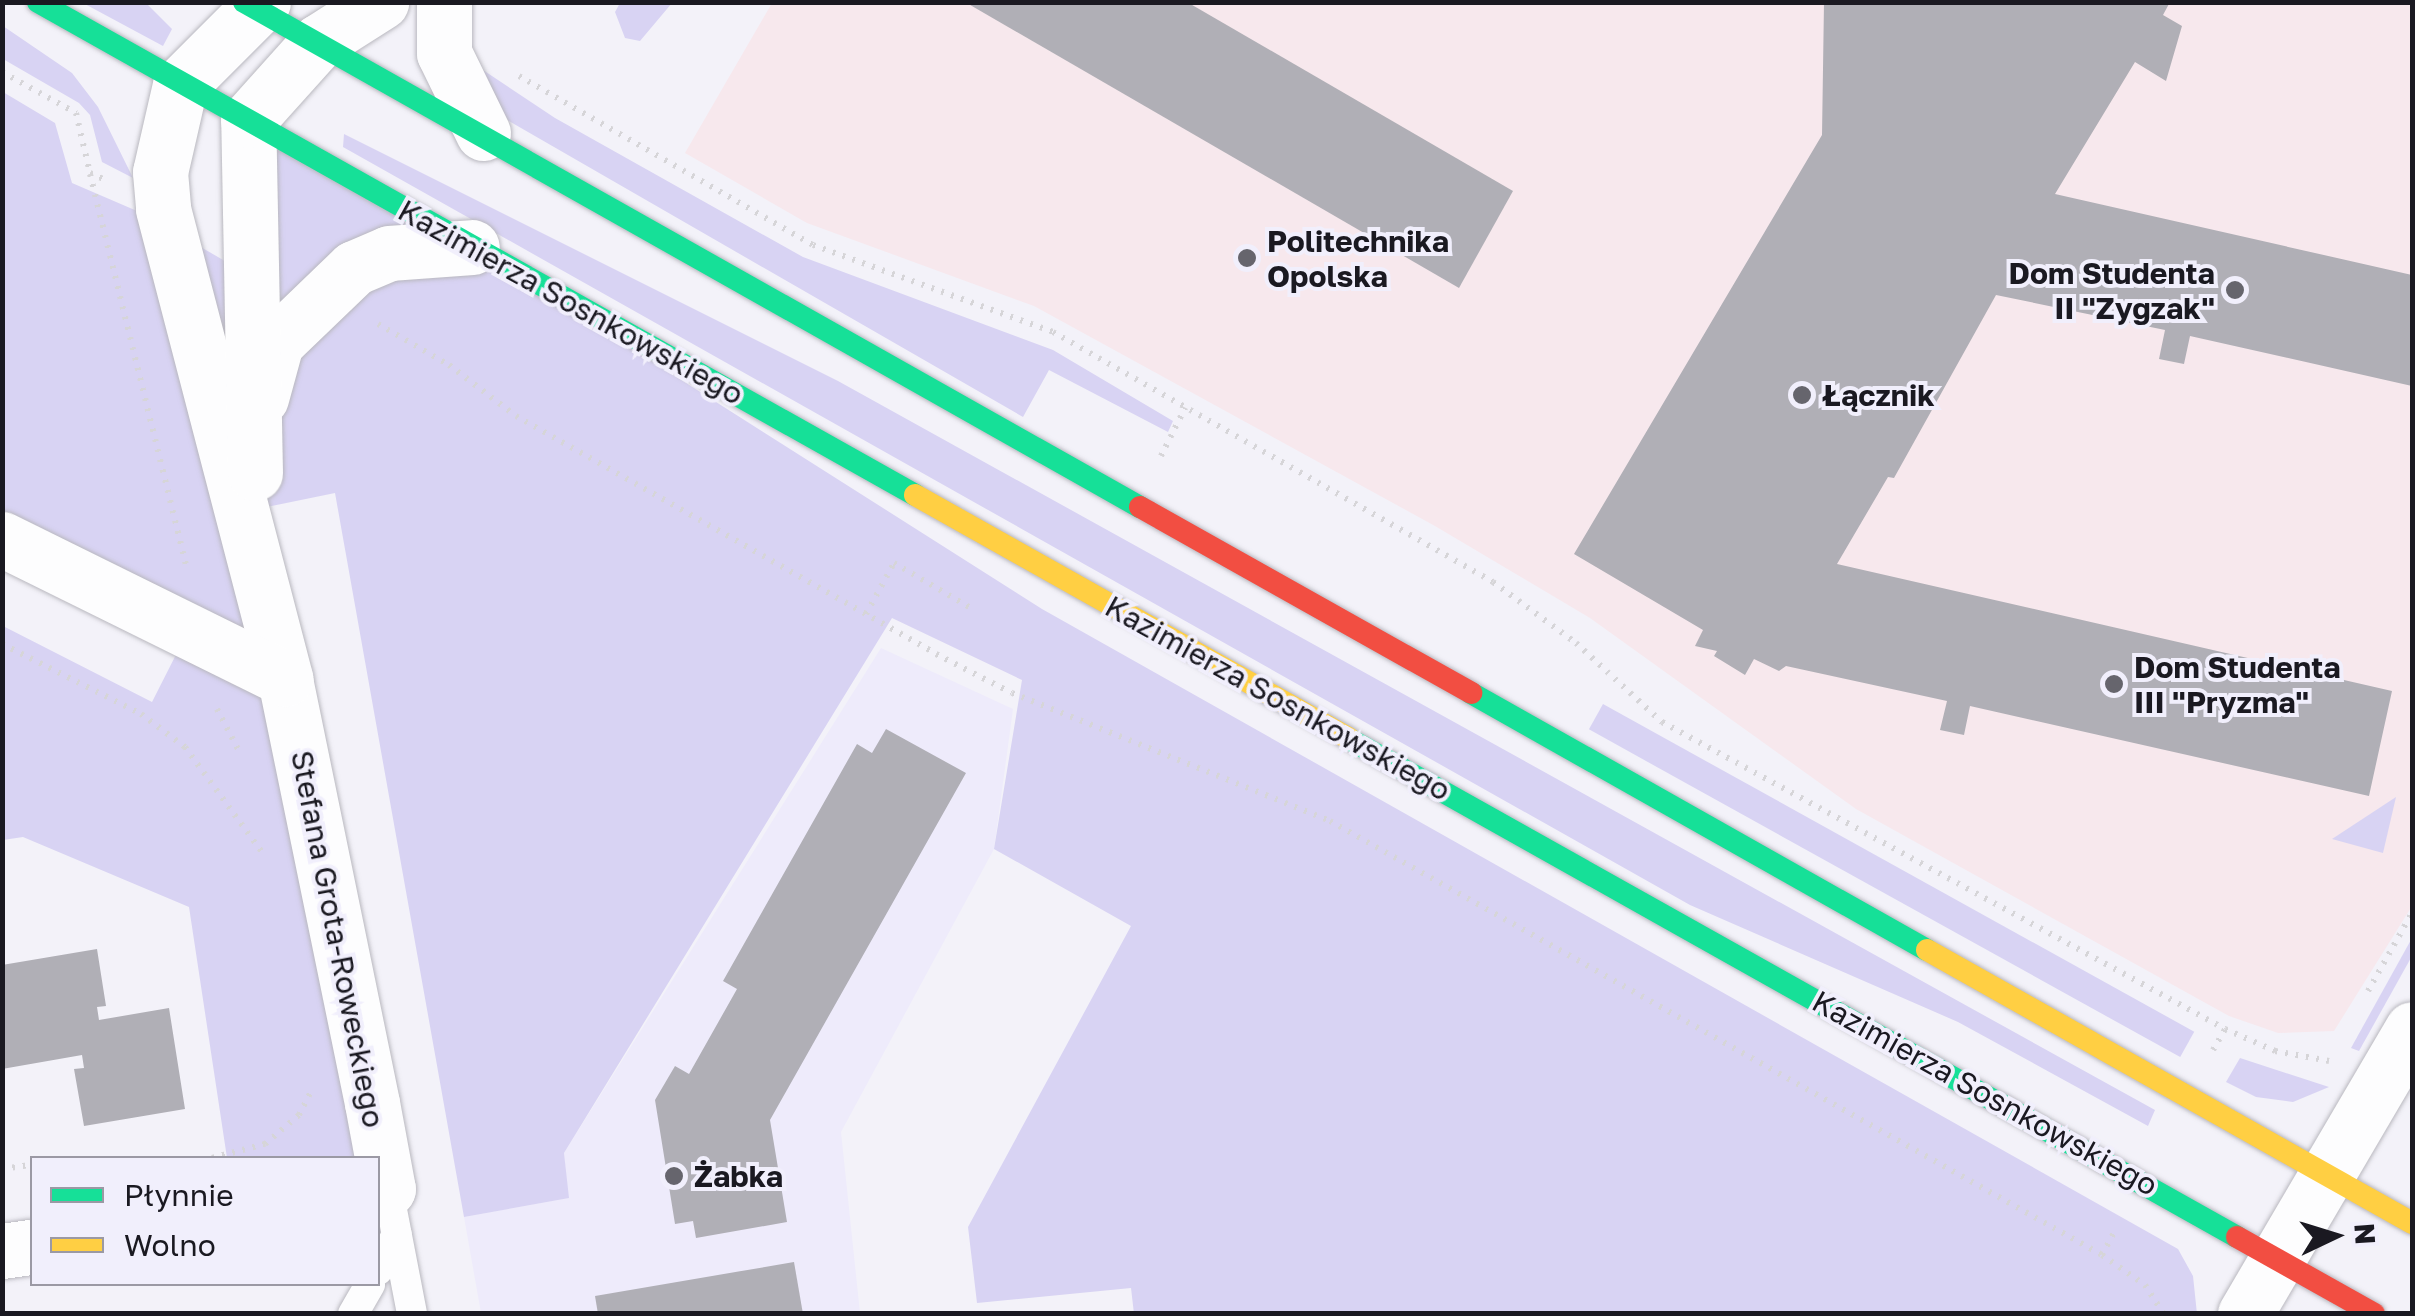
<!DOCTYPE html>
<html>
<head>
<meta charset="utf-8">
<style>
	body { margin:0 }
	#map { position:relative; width:2415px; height:1316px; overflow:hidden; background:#f3f2f9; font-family:"Golos Text",sans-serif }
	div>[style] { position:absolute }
	.built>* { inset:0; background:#eeebfb }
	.education>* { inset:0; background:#f7e8ed }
	.green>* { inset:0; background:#d8d3f3; transform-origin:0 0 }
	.building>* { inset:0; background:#b0afb6 }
	.path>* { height:6px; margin-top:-3px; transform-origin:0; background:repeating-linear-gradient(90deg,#d6d5d8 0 2.5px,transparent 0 10.5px) }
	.roads { filter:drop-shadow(0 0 2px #b9b8bf) drop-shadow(0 0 2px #b9b8bf) }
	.lane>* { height:30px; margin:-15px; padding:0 15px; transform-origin:15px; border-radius:15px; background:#fdfdfe }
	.street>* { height:55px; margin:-27.5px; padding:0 27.5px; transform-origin:27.5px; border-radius:27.5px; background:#fdfdfe }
	.fast>* { height:22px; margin:-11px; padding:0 11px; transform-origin:11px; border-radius:11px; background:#16e098 }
	.slow>* { height:22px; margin:-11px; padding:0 11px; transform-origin:11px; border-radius:11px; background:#ffcf43 }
	.jam>* { height:22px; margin:-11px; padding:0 11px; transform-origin:11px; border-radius:11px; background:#f24e42 }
	.dots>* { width:28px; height:28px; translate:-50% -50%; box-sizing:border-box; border:5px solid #f1effc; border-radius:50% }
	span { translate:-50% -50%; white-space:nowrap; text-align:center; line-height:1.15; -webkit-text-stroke:8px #f1effc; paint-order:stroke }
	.poi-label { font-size:30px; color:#1a1921; font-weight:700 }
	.left { translate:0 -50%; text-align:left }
	.right { translate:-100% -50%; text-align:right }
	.street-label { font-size:30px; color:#1a1921 }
	.frame { position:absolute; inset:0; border:5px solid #1a1921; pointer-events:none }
	.legend { position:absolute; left:30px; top:1156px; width:350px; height:130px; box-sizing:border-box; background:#f1effc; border:2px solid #9b99a4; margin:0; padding:12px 18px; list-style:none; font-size:30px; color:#1a1921 }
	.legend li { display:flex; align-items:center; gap:20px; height:50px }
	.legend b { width:50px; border:2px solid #9b99a4 }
	.north { position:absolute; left:2285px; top:1186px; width:100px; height:100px; -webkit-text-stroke:8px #f1effc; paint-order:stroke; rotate:86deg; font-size:28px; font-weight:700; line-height:40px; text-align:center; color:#1a1921 }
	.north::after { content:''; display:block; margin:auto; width:35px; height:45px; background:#1a1921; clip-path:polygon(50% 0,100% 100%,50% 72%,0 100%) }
</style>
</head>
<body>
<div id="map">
	<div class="built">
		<div style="clip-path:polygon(881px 648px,1013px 709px,994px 849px,841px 1132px,860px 1313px,481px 1313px,464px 1217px,568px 1198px,564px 1153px)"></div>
	</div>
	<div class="education">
		<div style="clip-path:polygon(772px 3px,2412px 3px,2412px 906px,2334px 1031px,2278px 1033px,2229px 1016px,1856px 809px,1590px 618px,1435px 526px,1034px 306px,807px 223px,685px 153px)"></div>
	</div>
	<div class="green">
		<div style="clip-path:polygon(83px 3px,146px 3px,172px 29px,163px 46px)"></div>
		<div style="clip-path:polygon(620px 3px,620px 2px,672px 3px,640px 41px,625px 38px,615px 12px)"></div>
		<div style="clip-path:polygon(3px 26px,72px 73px,98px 107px,133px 178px,102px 162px,90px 115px,79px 103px,3px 59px)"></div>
		<div style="clip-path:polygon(468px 60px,555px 118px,803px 257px,1053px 350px,1173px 421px,1168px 432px,1049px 370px,1023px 417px,500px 116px)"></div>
		<div style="clip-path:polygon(3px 92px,55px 123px,72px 183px,144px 214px,230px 264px,248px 120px,472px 247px,1042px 609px,2178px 1249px,2193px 1276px,2197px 1314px,1134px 1314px,1131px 1288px,977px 1303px,968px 1227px,1131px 926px,994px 849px,1022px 680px,892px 618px,564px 1153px,569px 1198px,464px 1217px,335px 493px,257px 509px,378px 1158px,227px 1158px,189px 907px,23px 837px,3px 840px,3px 626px,152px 702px,188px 631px,3px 539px)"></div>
		<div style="clip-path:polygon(344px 134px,838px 381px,2155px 1110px,2148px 1126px,1958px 1022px,1690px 905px,343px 147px)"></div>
		<div style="left:1603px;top:704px;width:676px;height:29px;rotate:29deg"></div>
		<div style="clip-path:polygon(2396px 797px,2383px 853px,2332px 839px)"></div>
		<div style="clip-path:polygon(2412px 938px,2412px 956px,2359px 1051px,2351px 1048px)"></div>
		<div style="clip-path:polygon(2240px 1058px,2329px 1087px,2293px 1102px,2256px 1097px,2226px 1082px)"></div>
	</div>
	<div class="building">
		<div style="clip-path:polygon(965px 2px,1187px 2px,1513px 191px,1459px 288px)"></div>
		<div style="clip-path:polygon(1824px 2px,2170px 2px,2163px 15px,2182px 26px,2166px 81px,2135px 62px,2055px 194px,2412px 275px,2412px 386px,2190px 336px,2184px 364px,2159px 359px,2165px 330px,1996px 295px,1894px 478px,1888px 477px,1837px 564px,2392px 691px,2369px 796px,1970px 706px,1964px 735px,1940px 730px,1947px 701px,1786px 666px,1779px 671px,1754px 659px,1745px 675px,1714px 656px,1717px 651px,1695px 646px,1703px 630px,1574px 554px,1822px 135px)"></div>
		<div style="clip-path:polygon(886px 729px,966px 773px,770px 1120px,787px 1222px,696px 1238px,693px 1221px,675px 1224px,655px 1100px,675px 1066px,689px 1074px,737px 989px,723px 981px,857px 744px,872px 753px)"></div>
		<div style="clip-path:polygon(97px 949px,106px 1006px,97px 1007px,99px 1020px,169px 1008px,185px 1109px,84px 1126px,74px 1069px,84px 1068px,82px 1055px,2px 1069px,2px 965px)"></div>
		<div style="clip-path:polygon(794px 1262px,803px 1314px,598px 1314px,595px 1296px)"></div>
	</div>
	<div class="path">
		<div style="left:2px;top:72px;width:85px;rotate:29deg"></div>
		<div style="left:76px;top:113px;width:62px;rotate:76.9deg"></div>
		<div style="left:90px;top:173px;width:17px;rotate:24deg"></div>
		<div style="left:519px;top:76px;width:339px;rotate:29.9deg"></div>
		<div style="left:813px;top:245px;width:255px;rotate:19.9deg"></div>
		<div style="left:1053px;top:332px;width:506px;rotate:29.6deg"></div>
		<div style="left:1493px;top:582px;width:103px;rotate:36.3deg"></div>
		<div style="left:1576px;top:643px;width:117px;rotate:42.6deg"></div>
		<div style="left:1662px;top:722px;width:641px;rotate:28.6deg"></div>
		<div style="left:2225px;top:1029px;width:55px;rotate:23.7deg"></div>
		<div style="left:2275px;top:1051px;width:55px;rotate:10.5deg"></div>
		<div style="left:90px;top:174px;width:408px;rotate:76.2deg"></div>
		<div style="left:378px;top:324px;width:82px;rotate:30deg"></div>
		<div style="left:449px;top:365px;width:84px;rotate:37.3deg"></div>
		<div style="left:516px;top:416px;width:483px;rotate:29.5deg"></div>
		<div style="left:936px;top:654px;width:85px;rotate:27.2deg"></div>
		<div style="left:1012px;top:693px;width:343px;rotate:21.9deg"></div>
		<div style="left:1330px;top:821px;width:886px;rotate:29.34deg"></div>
		<div style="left:2102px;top:1255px;width:52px;rotate:34.9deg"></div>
		<div style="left:2145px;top:1285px;width:35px;rotate:57deg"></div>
		<div style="left:1161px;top:456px;width:54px;rotate:-63.4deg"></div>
		<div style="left:866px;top:614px;width:58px;rotate:-61.2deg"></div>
		<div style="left:894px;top:563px;width:87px;rotate:30.4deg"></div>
		<div style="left:2px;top:644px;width:156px;rotate:26.7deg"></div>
		<div style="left:141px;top:714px;width:55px;rotate:36.9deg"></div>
		<div style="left:185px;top:747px;width:129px;rotate:53.8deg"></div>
		<div style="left:217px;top:709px;width:47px;rotate:62.4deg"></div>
		<div style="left:2368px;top:991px;width:90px;rotate:-60.6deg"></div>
		<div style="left:2213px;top:1050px;width:24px;rotate:-60deg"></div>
		<div style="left:212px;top:1158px;width:55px;rotate:-14.8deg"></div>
		<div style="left:265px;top:1144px;width:45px;rotate:-40.5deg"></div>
		<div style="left:299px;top:1115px;width:28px;rotate:-63deg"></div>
		<div style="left:2px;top:1169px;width:30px;rotate:-8deg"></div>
		<div style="left:2102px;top:1255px;width:26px;rotate:-62deg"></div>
	</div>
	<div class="roads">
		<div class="lane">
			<div style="left:388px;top:1189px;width:127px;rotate:79.1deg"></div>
			<div style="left:378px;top:1270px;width:40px;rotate:-62deg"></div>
			<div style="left:353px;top:1314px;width:34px;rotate:-60deg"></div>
		</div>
		<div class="street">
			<div style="left:263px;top:2px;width:117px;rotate:135deg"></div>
			<div style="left:180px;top:85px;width:89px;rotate:102.9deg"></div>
			<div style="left:160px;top:172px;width:37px;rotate:85deg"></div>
			<div style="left:163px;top:209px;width:486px;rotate:75.4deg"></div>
			<div style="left:285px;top:679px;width:433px;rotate:78.4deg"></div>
			<div style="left:372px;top:1103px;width:87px;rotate:79.5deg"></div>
			<div style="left:388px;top:1189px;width:10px;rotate:169deg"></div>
			<div style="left:444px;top:2px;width:51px;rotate:90deg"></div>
			<div style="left:444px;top:53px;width:89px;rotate:64deg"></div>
			<div style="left:261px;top:398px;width:57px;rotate:-74.7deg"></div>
			<div style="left:276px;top:343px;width:108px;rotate:-43.9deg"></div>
			<div style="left:354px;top:268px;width:38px;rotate:-23deg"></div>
			<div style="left:389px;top:253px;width:83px;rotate:-4.1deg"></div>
			<div style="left:255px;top:473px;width:353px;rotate:-91.1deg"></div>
			<div style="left:248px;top:120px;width:105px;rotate:-48.1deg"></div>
			<div style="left:318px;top:42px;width:75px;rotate:-32.4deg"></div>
			<div style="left:2px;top:539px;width:316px;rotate:26.3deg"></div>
			<div style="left:2px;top:1251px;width:30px;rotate:-8deg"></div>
			<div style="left:2245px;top:1314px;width:330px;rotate:-59.6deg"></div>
		</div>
		<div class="fast">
			<div style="left:38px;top:2px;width:1006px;rotate:29.34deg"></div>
			<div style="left:244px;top:2px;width:1029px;rotate:29.41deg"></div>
			<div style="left:1471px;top:693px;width:523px;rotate:29.41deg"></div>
			<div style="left:1349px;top:739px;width:1018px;rotate:29.28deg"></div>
		</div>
		<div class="slow">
			<div style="left:915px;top:495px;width:498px;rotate:29.3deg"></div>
			<div style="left:1927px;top:950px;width:557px;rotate:29.37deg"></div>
		</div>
		<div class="jam">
			<div style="left:1140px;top:507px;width:380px;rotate:29.3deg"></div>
			<div style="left:2237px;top:1237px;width:157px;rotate:29.3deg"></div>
		</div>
	</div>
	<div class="dots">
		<div style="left:1247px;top:258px;background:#66656d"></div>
		<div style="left:2235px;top:290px;background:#66656d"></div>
		<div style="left:1802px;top:395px;background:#66656d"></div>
		<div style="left:2114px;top:684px;background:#66656d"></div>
		<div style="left:674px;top:1176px;background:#66656d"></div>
	</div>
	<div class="poi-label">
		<span class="left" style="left:1267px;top:258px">Politechnika<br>Opolska</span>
		<span class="right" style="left:2215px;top:290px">Dom Studenta<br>II "Zygzak"</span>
		<span class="left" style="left:1822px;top:395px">Łącznik</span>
		<span class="left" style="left:2134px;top:684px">Dom Studenta<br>III "Pryzma"</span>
		<span class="left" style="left:694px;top:1176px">Żabka</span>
	</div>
	<div class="street-label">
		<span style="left:571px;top:302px;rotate:29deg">Kazimierza Sosnkowskiego</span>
		<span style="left:1278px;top:698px;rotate:29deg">Kazimierza Sosnkowskiego</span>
		<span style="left:338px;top:939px;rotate:79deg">Stefana Grota-Roweckiego</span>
		<span style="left:1985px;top:1093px;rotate:29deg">Kazimierza Sosnkowskiego</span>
	</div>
	<div class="frame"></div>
	<ul class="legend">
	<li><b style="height:12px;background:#16e098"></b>Płynnie</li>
	<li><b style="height:12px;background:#ffcf43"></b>Wolno</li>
	</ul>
	<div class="north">N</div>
</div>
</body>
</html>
